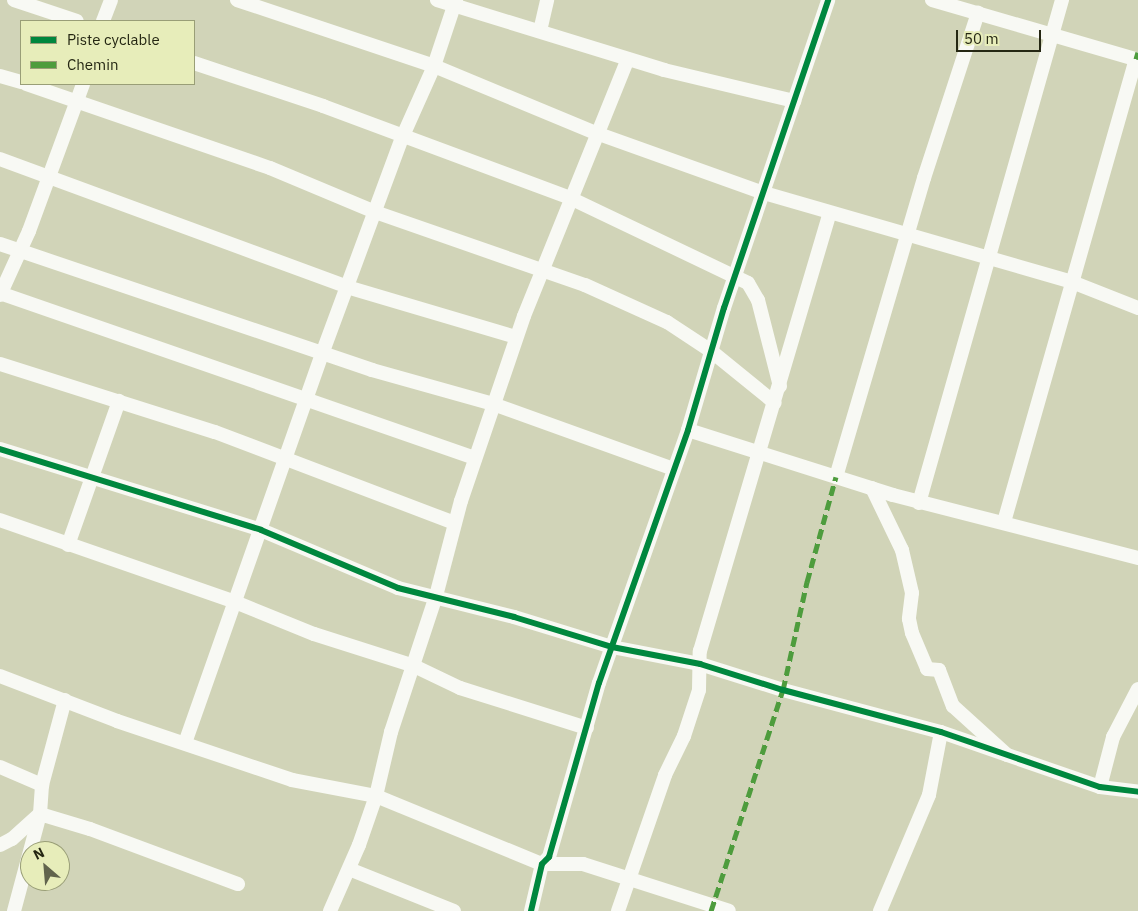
<!DOCTYPE html>
<html>
<head>
<meta charset="utf-8">
<style>
	body { margin:0 }
	#map { position:relative; width:1138px; height:911px; overflow:hidden; background:#d1d4b8; font-family:"IBM Plex Sans",sans-serif }
	div>[style] { position:absolute }
	.street>* { height:14px; margin:-7px; padding:0 7px; transform-origin:7px; border-radius:7px; background:#f8f9f4 }
	.quiet>* { height:5px; margin-top:-2.5px; transform-origin:0; background:repeating-linear-gradient(90deg,#4e9c3d 0 10px,transparent 0 15px) }
	.cycleway>* { height:6px; margin:-3px; padding:0 3px; transform-origin:3px; border-radius:3px; background:#00873e }
	span { translate:-50% -50%; white-space:nowrap; text-align:center; line-height:1.15; -webkit-text-stroke:4px #e7edba; paint-order:stroke }
	.legend { position:absolute; left:20px; top:20px; width:175px; height:65px; box-sizing:border-box; background:#e7edba; border:1px solid #999e77; margin:0; padding:6px 9px; list-style:none; font-size:15px; color:#252713 }
	.legend li { display:flex; align-items:center; gap:10px; height:25px }
	.legend b { width:25px; border:1px solid #999e77 }
	.north { position:absolute; left:20px; top:841px; width:50px; height:50px; box-sizing:border-box; background:#e7edba; border:1px solid #999e77; border-radius:50%; rotate:333deg; font-size:14px; font-weight:700; line-height:20px; text-align:center; color:#252713 }
	.north::after { content:''; display:block; margin:auto; width:18px; height:22px; background:#61644d; clip-path:polygon(50% 0,100% 100%,50% 72%,0 100%) }
	.scale { position:absolute; left:956px; top:30px; width:85px; height:22px; box-sizing:border-box; border:2px solid #252713; border-top:0; padding-left:6px; font-size:15px; line-height:18px; white-space:nowrap; color:#252713; -webkit-text-stroke:4px #e7edba; paint-order:stroke }
</style>
</head>
<body>
<div id="map">
	<div class="street">
		<div style="left:14px;top:0;width:66px;rotate:18.4deg"></div>
		<div style="left:237px;top:0;width:208px;rotate:18.5deg"></div>
		<div style="left:434px;top:66px;width:175px;rotate:22.5deg"></div>
		<div style="left:596px;top:133px;width:178px;rotate:19.7deg"></div>
		<div style="left:764px;top:193px;width:321px;rotate:16.1deg"></div>
		<div style="left:1072px;top:282px;width:71px;rotate:21.5deg"></div>
		<div style="left:437px;top:0;width:238px;rotate:17.1deg"></div>
		<div style="left:664px;top:70px;width:134px;rotate:13.4deg"></div>
		<div style="left:932px;top:0;width:215px;rotate:16.2deg"></div>
		<div style="left:103px;top:21px;width:22px;rotate:-69deg"></div>
		<div style="left:540px;top:31px;width:32px;rotate:-77deg"></div>
		<div style="left:194px;top:63px;width:136px;rotate:18.4deg"></div>
		<div style="left:323px;top:106px;width:264px;rotate:20.4deg"></div>
		<div style="left:570px;top:198px;width:197px;rotate:25.5deg"></div>
		<div style="left:748px;top:283px;width:20px;rotate:60deg"></div>
		<div style="left:758px;top:300px;width:89px;rotate:75.7deg"></div>
		<div style="left:0;top:76px;width:22px;rotate:16deg"></div>
		<div style="left:26px;top:84px;width:258px;rotate:19deg"></div>
		<div style="left:270px;top:168px;width:114px;rotate:22.7deg"></div>
		<div style="left:375px;top:212px;width:222px;rotate:19.2deg"></div>
		<div style="left:585px;top:285px;width:90px;rotate:24.3deg"></div>
		<div style="left:667px;top:322px;width:53px;rotate:33.4deg"></div>
		<div style="left:711px;top:351px;width:82px;rotate:39.1deg"></div>
		<div style="left:0;top:159px;width:370px;rotate:20.2deg"></div>
		<div style="left:347px;top:287px;width:176px;rotate:16.5deg"></div>
		<div style="left:0;top:244px;width:393px;rotate:18.7deg"></div>
		<div style="left:372px;top:370px;width:126px;rotate:15.7deg"></div>
		<div style="left:493px;top:404px;width:192px;rotate:19.8deg"></div>
		<div style="left:0;top:293px;width:503px;rotate:19.16deg"></div>
		<div style="left:0;top:295px;width:70px;rotate:-65.6deg"></div>
		<div style="left:29px;top:231px;width:157px;rotate:-69.8deg"></div>
		<div style="left:0;top:364px;width:225px;rotate:17.6deg"></div>
		<div style="left:215px;top:432px;width:256px;rotate:20.8deg"></div>
		<div style="left:688px;top:430px;width:215px;rotate:17.6deg"></div>
		<div style="left:893px;top:495px;width:253px;rotate:14.4deg"></div>
		<div style="left:0;top:449px;width:273px;rotate:17.2deg"></div>
		<div style="left:261px;top:530px;width:149px;rotate:22.9deg"></div>
		<div style="left:398px;top:588px;width:120px;rotate:14deg"></div>
		<div style="left:514px;top:617px;width:102px;rotate:17deg"></div>
		<div style="left:612px;top:647px;width:90px;rotate:10.9deg"></div>
		<div style="left:700px;top:664px;width:87px;rotate:17.4deg"></div>
		<div style="left:783px;top:690px;width:163px;rotate:14.9deg"></div>
		<div style="left:941px;top:732px;width:168px;rotate:19.1deg"></div>
		<div style="left:1100px;top:787px;width:38px;rotate:7deg"></div>
		<div style="left:836px;top:477px;width:312px;rotate:-73.6deg"></div>
		<div style="left:924px;top:178px;width:174px;rotate:-71.9deg"></div>
		<div style="left:872px;top:488px;width:69px;rotate:64.2deg"></div>
		<div style="left:902px;top:550px;width:44px;rotate:76.9deg"></div>
		<div style="left:912px;top:593px;width:26px;rotate:97deg"></div>
		<div style="left:909px;top:619px;width:14px;rotate:78deg"></div>
		<div style="left:912px;top:633px;width:39px;rotate:67deg"></div>
		<div style="left:927px;top:669px;width:12px;rotate:5deg"></div>
		<div style="left:939px;top:670px;width:39px;rotate:69deg"></div>
		<div style="left:953px;top:706px;width:73px;rotate:42.2deg"></div>
		<div style="left:919px;top:503px;width:523px;rotate:-74.13deg"></div>
		<div style="left:0;top:520px;width:249px;rotate:19.2deg"></div>
		<div style="left:235px;top:602px;width:85px;rotate:22.1deg"></div>
		<div style="left:314px;top:634px;width:105px;rotate:17.7deg"></div>
		<div style="left:414px;top:666px;width:51px;rotate:25.6deg"></div>
		<div style="left:460px;top:688px;width:133px;rotate:17.5deg"></div>
		<div style="left:1004px;top:522px;width:481px;rotate:-74.1deg"></div>
		<div style="left:68px;top:545px;width:153px;rotate:-70.5deg"></div>
		<div style="left:0;top:676px;width:125px;rotate:21deg"></div>
		<div style="left:117px;top:721px;width:185px;rotate:18.6deg"></div>
		<div style="left:292px;top:780px;width:86px;rotate:10.8deg"></div>
		<div style="left:376px;top:796px;width:179px;rotate:22.3deg"></div>
		<div style="left:542px;top:864px;width:41px"></div>
		<div style="left:583px;top:864px;width:153px;rotate:17.8deg"></div>
		<div style="left:185px;top:743px;width:412px;rotate:-70.6deg"></div>
		<div style="left:322px;top:354px;width:230px;rotate:-69.7deg"></div>
		<div style="left:402px;top:138px;width:79px;rotate:-66deg"></div>
		<div style="left:434px;top:66px;width:70px;rotate:-71.6deg"></div>
		<div style="left:0;top:767px;width:46px;rotate:23.2deg"></div>
		<div style="left:1100px;top:787px;width:52px;rotate:-75.4deg"></div>
		<div style="left:1113px;top:737px;width:54px;rotate:-62.5deg"></div>
		<div style="left:0;top:845px;width:13px;rotate:-27deg"></div>
		<div style="left:12px;top:839px;width:38px;rotate:-42deg"></div>
		<div style="left:40px;top:814px;width:52px;rotate:16.7deg"></div>
		<div style="left:90px;top:829px;width:158px;rotate:20.4deg"></div>
		<div style="left:349px;top:869px;width:113px;rotate:21.8deg"></div>
		<div style="left:14px;top:911px;width:100px;rotate:-75deg"></div>
		<div style="left:40px;top:814px;width:29px;rotate:-86deg"></div>
		<div style="left:42px;top:785px;width:88px;rotate:-74.9deg"></div>
		<div style="left:330px;top:911px;width:72px;rotate:-66.3deg"></div>
		<div style="left:359px;top:845px;width:52px;rotate:-70.9deg"></div>
		<div style="left:376px;top:796px;width:66px;rotate:-76.8deg"></div>
		<div style="left:391px;top:732px;width:143px;rotate:-71.7deg"></div>
		<div style="left:436px;top:596px;width:98px;rotate:-75.3deg"></div>
		<div style="left:461px;top:501px;width:195px;rotate:-71.2deg"></div>
		<div style="left:524px;top:316px;width:277px;rotate:-68deg"></div>
		<div style="left:531px;top:911px;width:48px;rotate:-76.8deg"></div>
		<div style="left:542px;top:864px;width:10px;rotate:-45deg"></div>
		<div style="left:549px;top:857px;width:181px;rotate:-74deg"></div>
		<div style="left:599px;top:683px;width:268px;rotate:-70.6deg"></div>
		<div style="left:688px;top:430px;width:127px;rotate:-73.6deg"></div>
		<div style="left:724px;top:308px;width:325px;rotate:-71.3deg"></div>
		<div style="left:618px;top:911px;width:144px;rotate:-70.9deg"></div>
		<div style="left:665px;top:775px;width:43px;rotate:-64deg"></div>
		<div style="left:684px;top:736px;width:48px;rotate:-71.9deg"></div>
		<div style="left:699px;top:690px;width:39px;rotate:-89deg"></div>
		<div style="left:700px;top:651px;width:457px;rotate:-73.5deg"></div>
		<div style="left:880px;top:911px;width:126px;rotate:-67.1deg"></div>
		<div style="left:929px;top:795px;width:64px;rotate:-79.2deg"></div>
	</div>
	<div class="quiet">
		<div style="left:1136px;top:59px;width:7px;rotate:-74deg"></div>
		<div style="left:711px;top:911px;width:232px;rotate:-72deg"></div>
		<div style="left:783px;top:690px;width:111px;rotate:-77.5deg"></div>
		<div style="left:807px;top:582px;width:109px;rotate:-74.6deg"></div>
	</div>
	<div class="cycleway">
		<div style="left:0;top:449px;width:273px;rotate:17.2deg"></div>
		<div style="left:261px;top:530px;width:149px;rotate:22.9deg"></div>
		<div style="left:398px;top:588px;width:120px;rotate:14deg"></div>
		<div style="left:514px;top:617px;width:102px;rotate:17deg"></div>
		<div style="left:612px;top:647px;width:90px;rotate:10.9deg"></div>
		<div style="left:700px;top:664px;width:87px;rotate:17.4deg"></div>
		<div style="left:783px;top:690px;width:163px;rotate:14.9deg"></div>
		<div style="left:941px;top:732px;width:168px;rotate:19.1deg"></div>
		<div style="left:1100px;top:787px;width:38px;rotate:7deg"></div>
		<div style="left:531px;top:911px;width:48px;rotate:-76.8deg"></div>
		<div style="left:542px;top:864px;width:10px;rotate:-45deg"></div>
		<div style="left:549px;top:857px;width:181px;rotate:-74deg"></div>
		<div style="left:599px;top:683px;width:268px;rotate:-70.6deg"></div>
		<div style="left:688px;top:430px;width:127px;rotate:-73.6deg"></div>
		<div style="left:724px;top:308px;width:325px;rotate:-71.3deg"></div>
	</div>
	<ul class="legend">
	<li><b style="height:6px;background:#00873e"></b>Piste cyclable</li>
	<li><b style="height:6px;background:#4e9c3d"></b>Chemin</li>
	</ul>
	<div class="north">N</div>
	<div class="scale">50 m</div>
</div>
</body>
</html>
